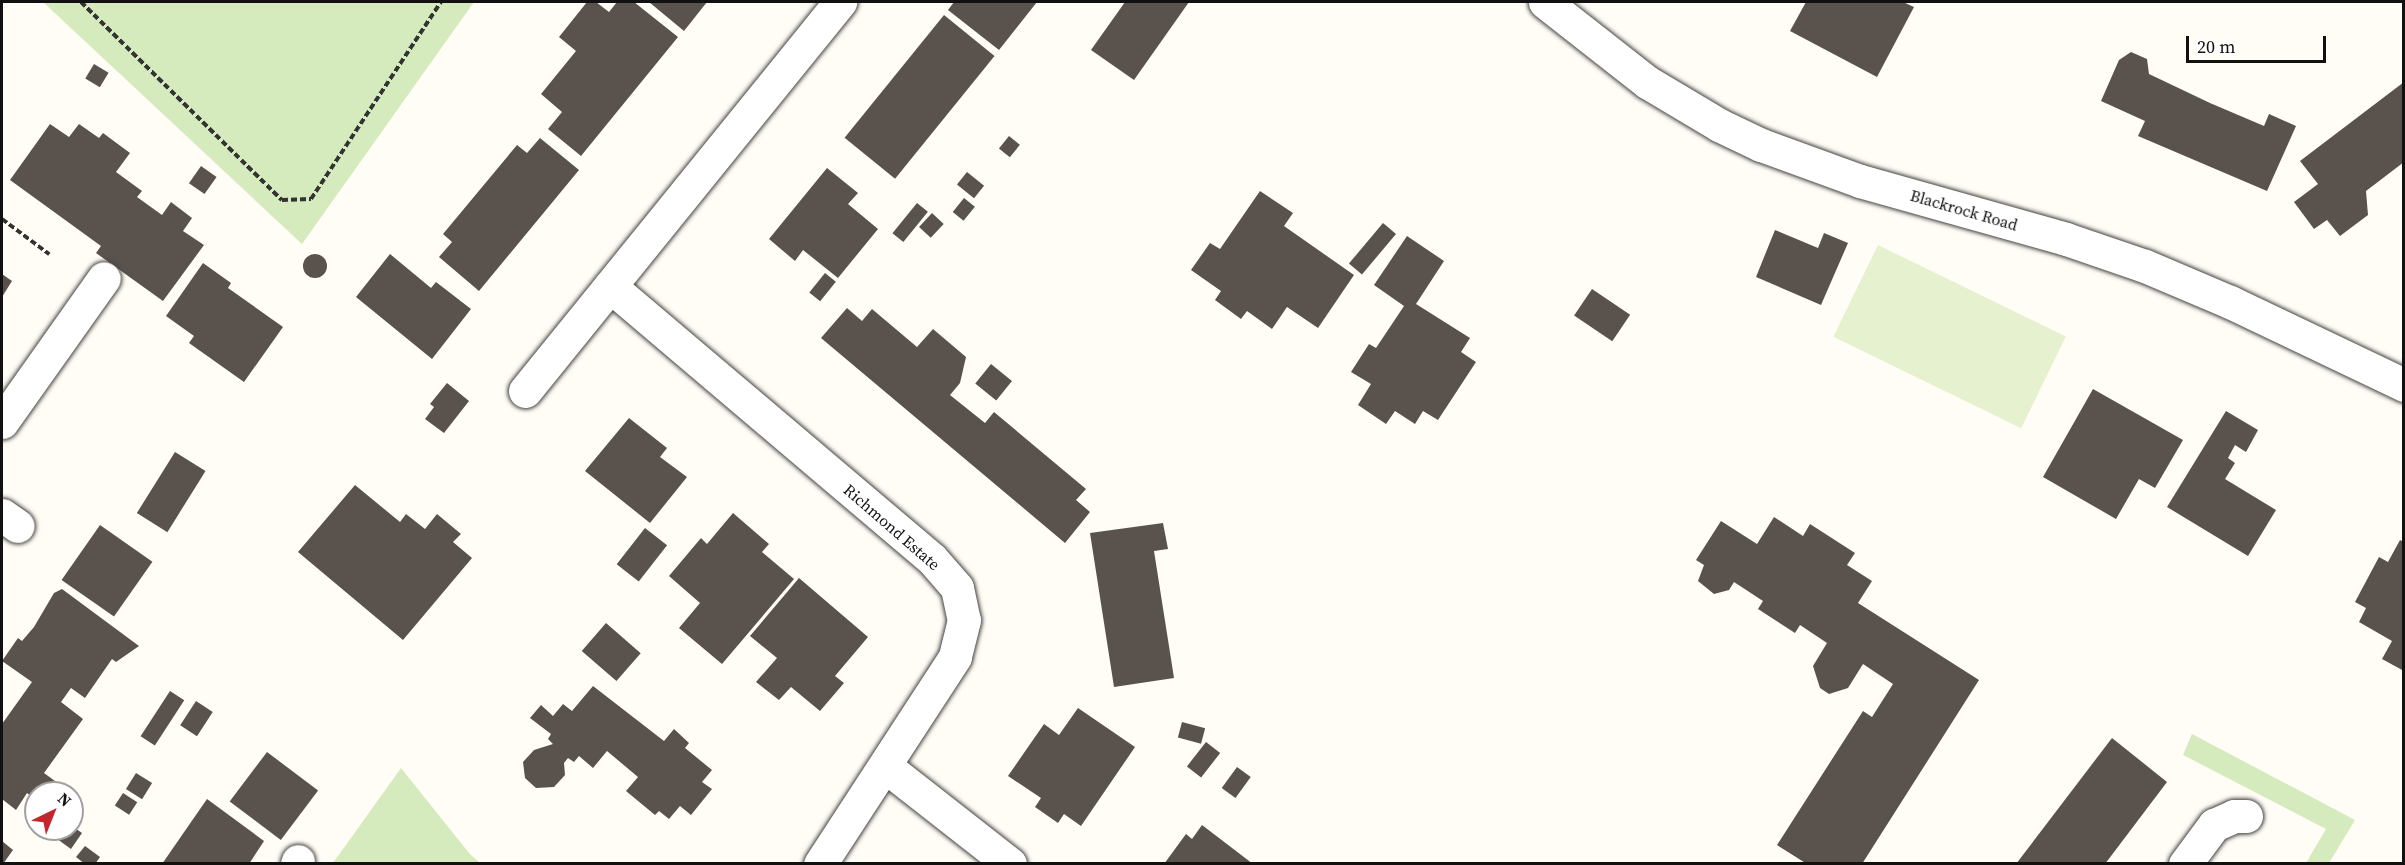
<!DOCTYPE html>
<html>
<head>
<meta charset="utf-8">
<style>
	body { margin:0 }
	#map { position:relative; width:2405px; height:865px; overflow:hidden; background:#fffdf5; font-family:"Source Serif 4",serif }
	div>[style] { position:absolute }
	.green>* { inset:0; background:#d5ebbd }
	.pitch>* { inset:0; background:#e6f2cf; transform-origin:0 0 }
	.building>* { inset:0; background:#5a524d; transform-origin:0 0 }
	.round { border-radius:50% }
	.path>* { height:4px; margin-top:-2px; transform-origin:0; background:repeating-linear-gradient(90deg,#333 0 6px,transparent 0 9px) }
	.roads { filter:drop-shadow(0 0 2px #444) drop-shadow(0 0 2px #444) }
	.minor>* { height:33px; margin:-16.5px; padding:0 16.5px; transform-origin:16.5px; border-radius:16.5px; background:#fff }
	span { translate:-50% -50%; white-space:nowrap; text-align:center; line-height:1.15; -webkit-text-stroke:6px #fff; paint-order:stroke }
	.street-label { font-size:16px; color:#111 }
	.frame { position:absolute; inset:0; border:3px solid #111; pointer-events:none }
	.north { position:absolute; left:24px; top:781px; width:60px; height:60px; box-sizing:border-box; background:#fff; border:2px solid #a0a0a0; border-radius:50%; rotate:43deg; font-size:16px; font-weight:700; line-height:24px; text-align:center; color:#111 }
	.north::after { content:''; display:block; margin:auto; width:21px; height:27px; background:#c4262e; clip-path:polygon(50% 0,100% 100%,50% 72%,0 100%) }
	.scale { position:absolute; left:2186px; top:36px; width:140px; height:27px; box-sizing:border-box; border:3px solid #111; border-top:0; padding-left:8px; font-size:18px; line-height:21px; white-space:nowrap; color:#111; -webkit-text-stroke:4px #fff; paint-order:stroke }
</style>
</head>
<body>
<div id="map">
	<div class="green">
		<div style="clip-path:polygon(43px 2px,474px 2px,302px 244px)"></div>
		<div style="clip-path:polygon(2192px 734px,2355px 820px,2329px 863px,2306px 863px,2326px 829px,2183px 755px)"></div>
		<div style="clip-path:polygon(401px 768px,469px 853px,480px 863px,333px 863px)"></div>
	</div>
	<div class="pitch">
		<div style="left:1878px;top:245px;width:209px;height:102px;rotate:26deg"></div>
	</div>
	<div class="building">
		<div style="clip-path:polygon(587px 2px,596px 2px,609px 12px,617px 2px,634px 2px,678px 37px,581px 156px,548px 129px,562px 112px,541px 94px,576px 51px,559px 37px)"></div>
		<div style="clip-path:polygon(649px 2px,707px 2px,684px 31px)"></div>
		<div style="clip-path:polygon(954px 2px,1037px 2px,999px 50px,948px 10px)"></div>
		<div style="clip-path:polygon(1125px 2px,1189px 2px,1134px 80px,1091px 50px)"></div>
		<div style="clip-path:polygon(1806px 2px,1903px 2px,1914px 7px,1877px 77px,1790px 31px)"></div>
		<div style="left:944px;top:15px;width:65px;height:158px;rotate:39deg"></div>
		<div style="clip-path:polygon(2131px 52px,2147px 59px,2149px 74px,2210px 103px,2264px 126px,2269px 114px,2296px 126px,2267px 191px,2138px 136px,2145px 121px,2101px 101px,2119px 60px)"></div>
		<div style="left:94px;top:64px;width:17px;height:17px;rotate:31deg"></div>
		<div style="clip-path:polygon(2404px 82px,2404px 162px,2366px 191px,2368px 215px,2340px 236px,2327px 220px,2314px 229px,2294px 202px,2318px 184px,2300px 161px)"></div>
		<div style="clip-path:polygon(50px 124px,69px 137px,79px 124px,99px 138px,103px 133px,130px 153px,116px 172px,142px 191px,137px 197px,162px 215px,171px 202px,192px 218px,183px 231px,204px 245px,163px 301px,96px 253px,101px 246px,10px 180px)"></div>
		<div style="left:1009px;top:136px;width:14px;height:16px;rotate:39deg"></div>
		<div style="clip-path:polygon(540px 138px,579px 170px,479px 291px,439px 257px,452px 242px,443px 234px,517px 145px,527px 153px)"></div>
		<div style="left:201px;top:166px;width:19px;height:21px;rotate:35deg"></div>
		<div style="clip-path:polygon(827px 168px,858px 193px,848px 204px,878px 229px,838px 278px,803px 250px,795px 261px,769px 239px)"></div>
		<div style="left:967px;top:172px;width:22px;height:16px;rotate:39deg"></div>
		<div style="clip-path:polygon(1260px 191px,1293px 213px,1284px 226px,1354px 275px,1318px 328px,1287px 307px,1272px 329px,1247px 311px,1241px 319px,1215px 300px,1221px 291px,1191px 270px,1210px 243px,1220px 249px)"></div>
		<div style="left:964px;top:198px;width:14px;height:18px;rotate:39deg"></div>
		<div style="left:917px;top:203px;width:14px;height:39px;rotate:39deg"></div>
		<div style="left:932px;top:213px;width:16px;height:19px;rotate:43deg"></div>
		<div style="left:1383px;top:223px;width:17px;height:53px;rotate:40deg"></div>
		<div style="clip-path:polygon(1775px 230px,1818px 248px,1824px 233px,1848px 243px,1821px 305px,1756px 277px)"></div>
		<div style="clip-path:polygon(1407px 236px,1444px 261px,1416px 304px,1470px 338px,1461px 352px,1476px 362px,1438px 420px,1423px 411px,1415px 424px,1395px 411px,1386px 424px,1358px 405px,1371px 384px,1351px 372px,1369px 344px,1376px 348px,1404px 306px,1374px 285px)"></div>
		<div class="round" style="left:303px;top:254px;width:24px;height:24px"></div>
		<div style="clip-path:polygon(390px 254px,431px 288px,436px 282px,471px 309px,432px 359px,356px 297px)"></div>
		<div style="clip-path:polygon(203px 263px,231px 283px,228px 288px,283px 327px,244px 382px,189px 343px,194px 336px,166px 316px)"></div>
		<div style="left:825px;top:273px;width:14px;height:25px;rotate:39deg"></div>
		<div style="clip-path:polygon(2px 274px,12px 281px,2px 297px)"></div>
		<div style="left:1592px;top:289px;width:46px;height:32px;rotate:34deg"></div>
		<div style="clip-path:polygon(847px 308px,862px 321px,872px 309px,917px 347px,933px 329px,966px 357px,960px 383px,950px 395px,985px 423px,994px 412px,1086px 489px,1076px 500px,1090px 512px,1065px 543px,821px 338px)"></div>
		<div style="left:991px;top:364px;width:27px;height:25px;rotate:39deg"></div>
		<div style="clip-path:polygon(447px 383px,469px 401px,444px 433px,425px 419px,434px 407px,430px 404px)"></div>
		<div style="clip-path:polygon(2093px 389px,2183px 440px,2155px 488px,2139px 479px,2116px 519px,2043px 477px)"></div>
		<div style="clip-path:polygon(2226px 411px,2258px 430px,2246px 452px,2235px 445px,2228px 458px,2235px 463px,2225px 479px,2276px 510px,2248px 556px,2167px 507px)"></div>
		<div style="clip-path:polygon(629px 418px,667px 448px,660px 457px,687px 477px,650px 523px,585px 471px)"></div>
		<div style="left:175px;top:452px;width:36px;height:72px;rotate:32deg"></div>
		<div style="clip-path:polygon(355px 485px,400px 522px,406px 514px,425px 529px,437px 514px,461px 534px,453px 542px,472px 558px,403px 640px,298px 552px)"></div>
		<div style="clip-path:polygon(733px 513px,769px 544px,762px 552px,794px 579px,722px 664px,679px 628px,700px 603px,669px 576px,701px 538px,707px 544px)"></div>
		<div style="clip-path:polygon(1774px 517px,1803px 536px,1810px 524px,1855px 553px,1847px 565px,1872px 581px,1858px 603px,1979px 680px,1862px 864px,1807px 864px,1777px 845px,1863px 711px,1872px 717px,1893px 684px,1863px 664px,1848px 688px,1829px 694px,1820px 688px,1813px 666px,1827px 643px,1800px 625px,1795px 633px,1758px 609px,1763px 601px,1734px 582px,1729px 590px,1714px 594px,1698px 581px,1704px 565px,1696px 560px,1721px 521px,1757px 544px)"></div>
		<div style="clip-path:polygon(1163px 523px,1168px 549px,1154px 551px,1174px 678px,1114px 687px,1090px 533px)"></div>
		<div style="left:100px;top:525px;width:64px;height:67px;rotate:35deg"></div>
		<div style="left:645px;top:528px;width:28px;height:46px;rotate:38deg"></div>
		<div style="clip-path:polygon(2400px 540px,2404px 542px,2404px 671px,2382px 659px,2392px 641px,2359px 622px,2366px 608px,2355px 602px,2379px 557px,2388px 562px)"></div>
		<div style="clip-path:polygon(799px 578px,868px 637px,835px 676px,844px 683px,820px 711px,791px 687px,779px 700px,756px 682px,777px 658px,750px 636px)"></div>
		<div style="clip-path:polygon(62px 589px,139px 646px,116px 662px,112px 659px,85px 698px,71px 688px,61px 702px,83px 719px,44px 773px,59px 784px,53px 793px,36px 793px,36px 800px,27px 793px,16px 810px,2px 799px,2px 724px,32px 682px,2px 661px,18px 638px,22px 641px,34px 627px,54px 593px)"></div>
		<div style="left:606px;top:623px;width:46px;height:37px;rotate:41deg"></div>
		<div style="clip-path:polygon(593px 686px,664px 741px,674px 729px,689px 743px,685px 748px,712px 770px,702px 782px,712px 789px,691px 815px,680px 806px,669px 819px,659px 811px,655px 815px,626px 791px,638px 777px,607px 751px,593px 768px,579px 756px,574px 762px,568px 758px,564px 763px,565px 775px,554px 787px,536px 788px,525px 778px,523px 762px,534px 750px,553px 744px,548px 739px,551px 734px,530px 718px,541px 705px,553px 716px,563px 704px,572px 711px)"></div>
		<div style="left:170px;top:691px;width:17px;height:54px;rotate:33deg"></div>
		<div style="left:196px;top:701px;width:20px;height:29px;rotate:33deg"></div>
		<div style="clip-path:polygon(1078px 708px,1135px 747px,1081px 826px,1064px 814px,1058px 823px,1035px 807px,1041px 798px,1008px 776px,1044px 724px,1059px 735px)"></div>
		<div style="left:1182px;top:722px;width:24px;height:16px;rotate:15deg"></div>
		<div style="clip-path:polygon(2112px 738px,2167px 782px,2105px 864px,2016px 864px)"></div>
		<div style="left:1206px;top:742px;width:18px;height:31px;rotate:38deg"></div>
		<div style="left:267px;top:752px;width:64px;height:62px;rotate:37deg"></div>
		<div style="left:1237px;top:767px;width:17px;height:26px;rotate:36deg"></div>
		<div style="left:136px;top:773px;width:19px;height:19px;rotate:32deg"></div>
		<div style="left:123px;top:793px;width:17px;height:15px;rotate:33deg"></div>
		<div style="clip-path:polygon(207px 799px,264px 841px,249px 864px,162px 864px)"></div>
		<div style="clip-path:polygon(1202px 825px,1253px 864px,1164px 864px,1186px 834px,1192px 839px)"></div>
		<div style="clip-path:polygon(72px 826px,82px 833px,71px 849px,53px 836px,58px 829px)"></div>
		<div style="clip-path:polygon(2px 841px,13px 850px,3px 864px,2px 864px)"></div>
		<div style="clip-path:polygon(85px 846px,100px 857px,95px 864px,85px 864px,76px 857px)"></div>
	</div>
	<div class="path">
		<div style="left:81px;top:2px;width:282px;rotate:44.6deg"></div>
		<div style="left:282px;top:200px;width:29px;rotate:-2deg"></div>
		<div style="left:311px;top:199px;width:236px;rotate:-56.6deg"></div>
		<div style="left:2px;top:219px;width:59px;rotate:36.7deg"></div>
	</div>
	<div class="roads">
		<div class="minor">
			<div style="left:1545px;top:2px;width:130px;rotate:38.1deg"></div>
			<div style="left:1647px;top:82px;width:84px;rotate:30.8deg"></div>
			<div style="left:1719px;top:125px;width:47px;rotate:25.5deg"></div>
			<div style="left:1761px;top:145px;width:105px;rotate:20deg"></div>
			<div style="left:1860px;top:181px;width:214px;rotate:15.7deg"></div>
			<div style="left:2066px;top:239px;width:83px;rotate:18.9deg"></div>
			<div style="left:2145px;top:266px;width:92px;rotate:23deg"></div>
			<div style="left:2230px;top:302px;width:193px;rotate:25.5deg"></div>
			<div style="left:610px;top:286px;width:422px;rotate:40.3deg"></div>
			<div style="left:932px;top:559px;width:38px;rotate:49deg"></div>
			<div style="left:957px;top:588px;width:33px;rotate:78deg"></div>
			<div style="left:964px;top:620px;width:38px;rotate:104deg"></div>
			<div style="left:955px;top:657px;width:247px;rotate:123.1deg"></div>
			<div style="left:525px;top:391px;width:501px;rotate:-51deg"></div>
			<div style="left:2px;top:422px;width:176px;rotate:-54.7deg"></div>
			<div style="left:2px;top:515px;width:19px;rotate:35deg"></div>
			<div style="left:885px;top:766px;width:159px;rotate:38.1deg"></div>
			<div style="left:297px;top:864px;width:3px;rotate:-72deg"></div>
			<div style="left:2185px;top:864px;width:49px;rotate:-53.4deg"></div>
			<div style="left:2214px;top:825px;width:22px;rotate:-24deg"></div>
			<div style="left:2234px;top:816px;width:12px"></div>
		</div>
	</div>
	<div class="street-label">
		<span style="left:1964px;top:210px;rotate:16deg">Blackrock Road</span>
		<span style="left:892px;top:527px;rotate:41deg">Richmond Estate</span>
	</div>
	<div class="frame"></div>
	<div class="north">N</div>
	<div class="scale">20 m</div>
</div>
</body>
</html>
